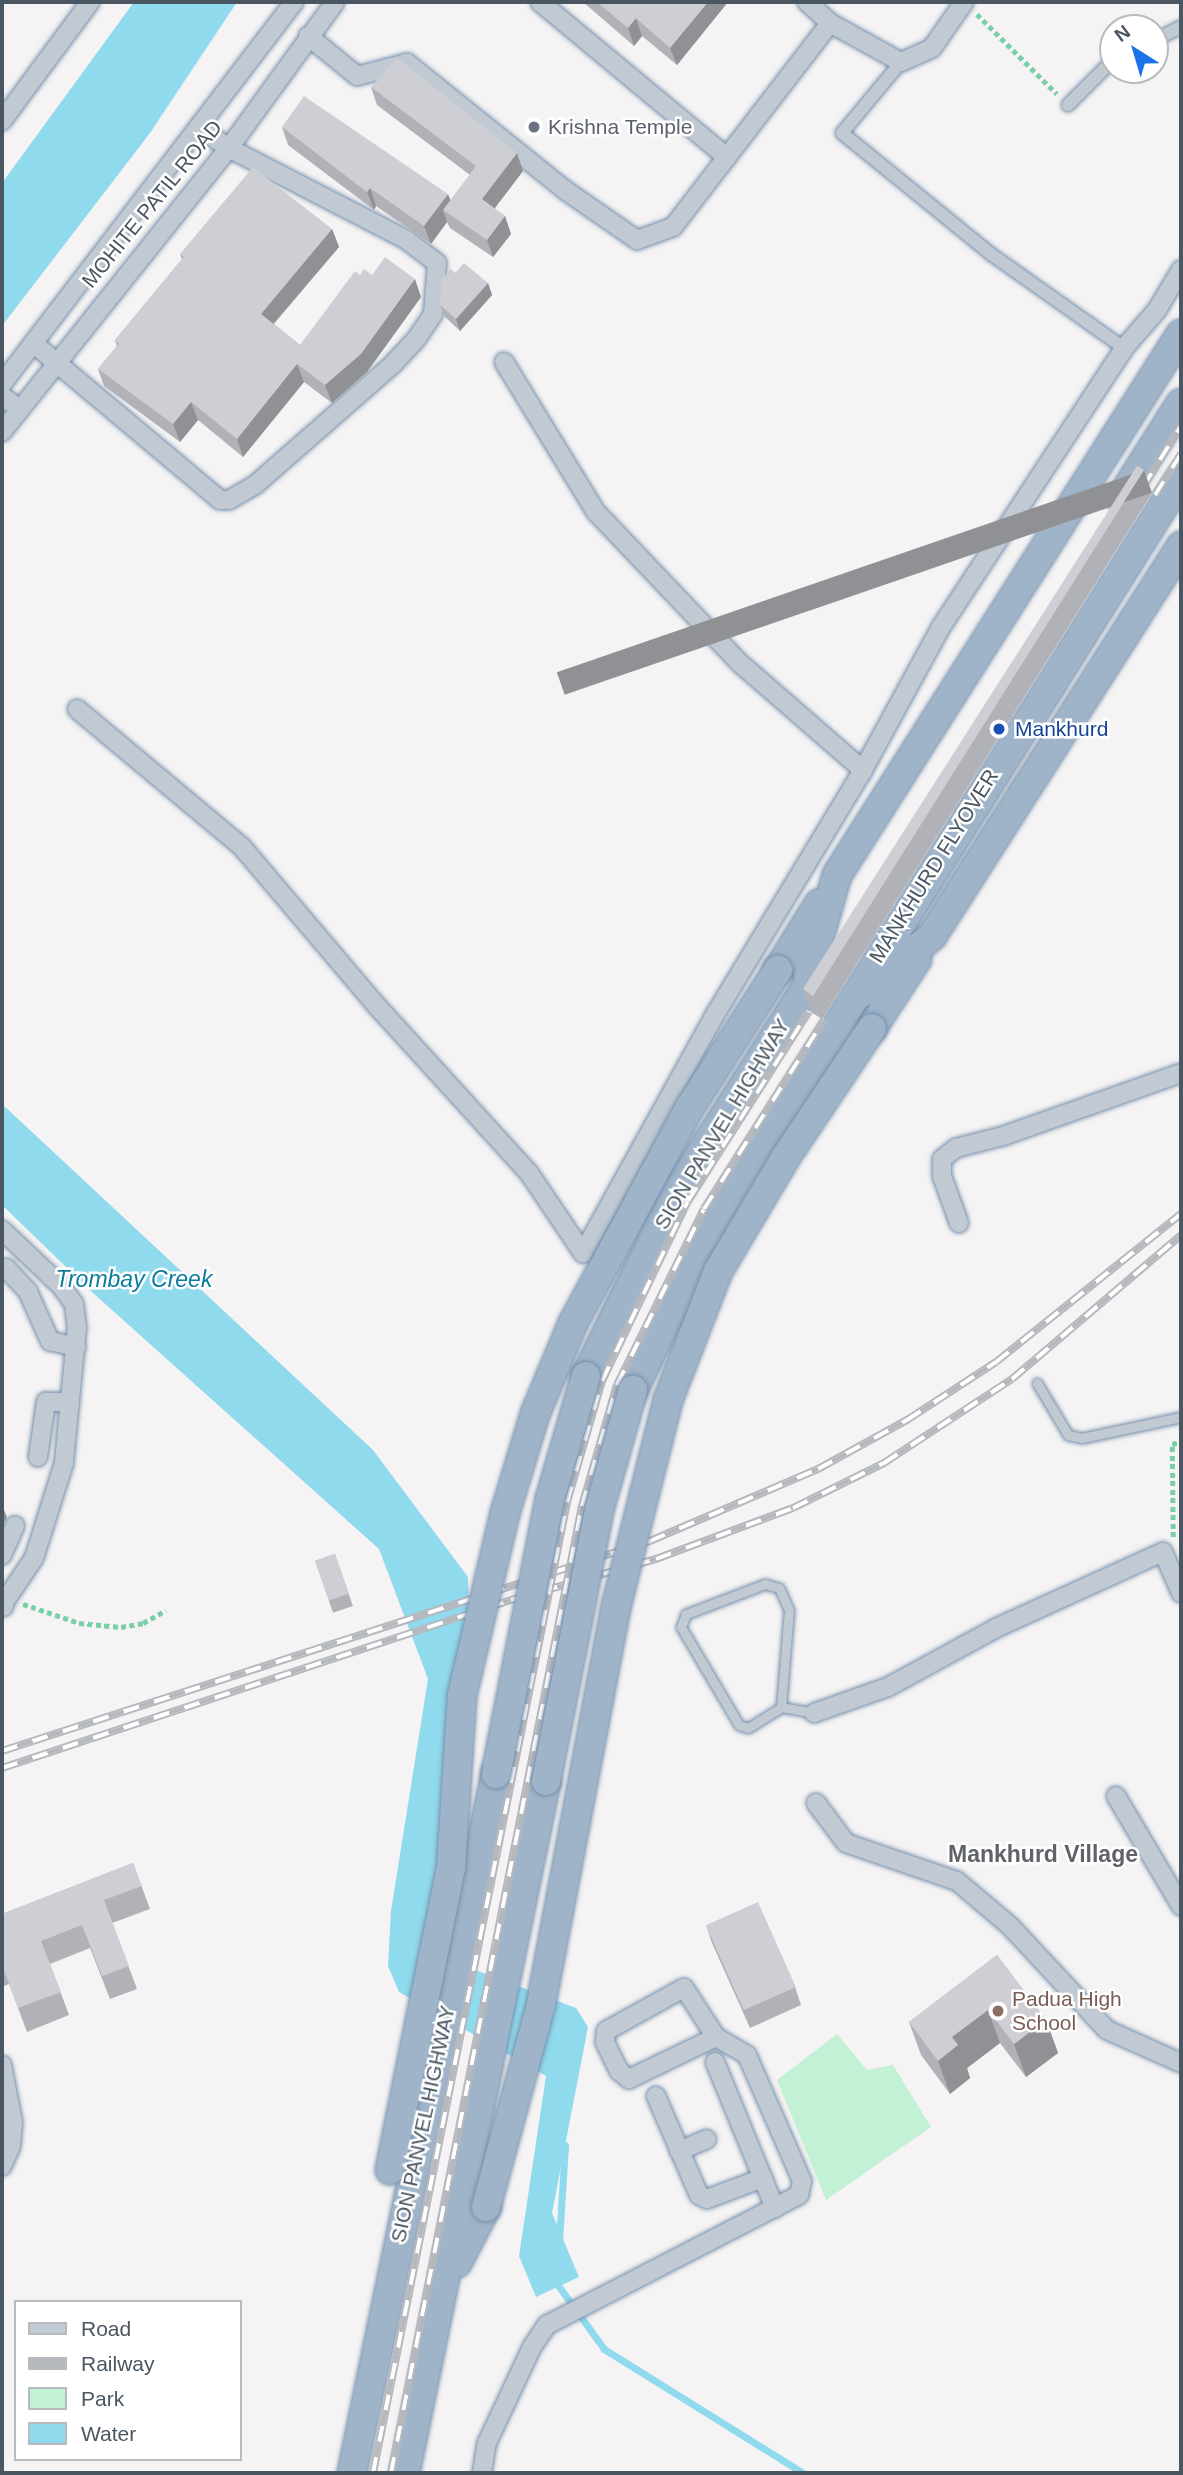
<!DOCTYPE html>
<html>
<head>
<meta charset="utf-8">
<style>
	body { margin:0 }
	#map { position:relative; width:1183px; height:2475px; overflow:hidden; background:#f5f3f3; font-family:Helvetica,sans-serif }
	div>[style] { position:absolute }
	.green>* { inset:0; background:#c3f1d5 }
	.water>* { inset:0; background:#90daee }
	.stream>* { height:7px; margin:-3.5px; padding:0 3.5px; transform-origin:3.5px; border-radius:3.5px; background:#90daee }
	.path>* { height:4.5px; margin-top:-2.25px; transform-origin:0; background:repeating-linear-gradient(90deg,#7ad0a6 0 5px,transparent 0 8.5px) }
	.roads { filter:drop-shadow(0 0 2px #7690ad) drop-shadow(0 0 2px #7690ad) }
	.service>* { height:9px; margin:-4.5px; padding:0 4.5px; transform-origin:4.5px; border-radius:4.5px; background:#c1cad2 }
	.pedestrian>* { height:12px; margin:-6px; padding:0 6px; transform-origin:6px; border-radius:6px; background:#c1cad2 }
	.minor>* { height:18px; margin:-9px; padding:0 9px; transform-origin:9px; border-radius:9px; background:#c1cad2 }
	.tertiary>* { height:21px; margin:-10.5px; padding:0 10.5px; transform-origin:10.5px; border-radius:10.5px; background:#c1cad2 }
	.trunk>* { height:28px; margin:-14px; padding:0 14px; transform-origin:14px; border-radius:14px; background:#9fb4c9 }
	.rail>* { height:8px; margin-top:-4px; transform-origin:0; background:repeating-linear-gradient(90deg,#fff 0 16px,#b5b8bd 0 32px); box-sizing:border-box; border-block:2px solid #b5b8bd }
	.bridges { filter:drop-shadow(0 0 2px #7690ad) drop-shadow(0 0 2px #7690ad) }
	.trunk-bridge>* { height:28px; margin:-14px; padding:0 14px; transform-origin:14px; border-radius:14px; background:#9fb4c9 }
	.wall>* { inset:0; background:#b0b2b7; transform-origin:0 0 }
	.shaded-wall>* { inset:0; background:#909195; transform-origin:0 0 }
	.building>* { inset:0; background:#cdcfd5; transform-origin:0 0 }
	.dots>* { width:19px; height:19px; translate:-50% -50%; box-sizing:border-box; border:4px solid #fff; border-radius:50% }
	span { translate:-50% -50%; white-space:nowrap; text-align:center; line-height:1.15; -webkit-text-stroke:5px #fff; paint-order:stroke }
	.worship-label { font-size:21px; color:#5b616d }
	.left { translate:0 -50%; text-align:left }
	.street-label { font-size:21px; color:#4a5661 }
	.transit-label { font-size:21px; color:#164399 }
	.education-label { font-size:21px; color:#785e54 }
	.water-label { font-size:23px; color:#0c7c9b; font-style:italic }
	.neighbourhood-label { font-size:23px; color:#5f6368; font-weight:700 }
	.frame { position:absolute; inset:0; border:4px solid #4a5661; pointer-events:none }
	.legend { position:absolute; left:14px; top:2300px; width:228px; height:161px; box-sizing:border-box; background:#fff; border:2px solid #b7bbc0; margin:0; padding:9px 12px; list-style:none; font-size:21px; color:#4a5661 }
	.legend li { display:flex; align-items:center; gap:14px; height:35px }
	.legend b { width:35px; border:2px solid #b7bbc0 }
	.north { position:absolute; left:1099px; top:14px; width:70px; height:70px; box-sizing:border-box; background:#fff; border:2px solid #b7bbc0; border-radius:50%; rotate:323deg; font-size:19px; font-weight:700; line-height:28px; text-align:center; color:#4a5661 }
	.north::after { content:''; display:block; margin:auto; width:24px; height:32px; background:#1a73e8; clip-path:polygon(50% 0,100% 100%,50% 72%,0 100%) }
</style>
</head>
<body>
<div id="map">
	<div class="green">
		<div style="clip-path:polygon(837px 2034px,867px 2070px,893px 2065px,931px 2127px,826px 2200px,777px 2080px)"></div>
	</div>
	<div class="water">
		<div style="clip-path:polygon(134px 2px,237px 2px,150px 133px,2px 326px,2px 183px)"></div>
		<div style="clip-path:polygon(2px 1104px,373px 1450px,468px 1577px,471px 1679px,446px 1959px,576px 2008px,588px 2027px,552px 2213px,579px 2277px,536px 2297px,519px 2256px,546px 2076px,399px 1992px,388px 1966px,391px 1911px,428px 1679px,379px 1549px,93px 1293px,2px 1205px)"></div>
	</div>
	<div class="stream">
		<div style="left:559px;top:2241px;width:96px;rotate:-86.4deg"></div>
		<div style="left:557px;top:2278px;width:6px;rotate:90deg"></div>
		<div style="left:557px;top:2284px;width:80px;rotate:54.1deg"></div>
		<div style="left:604px;top:2349px;width:234px;rotate:31.9deg"></div>
	</div>
	<div class="path">
		<div style="left:977px;top:14px;width:113px;rotate:45deg"></div>
		<div style="left:1173px;top:1537px;width:93px;rotate:-90.6deg"></div>
		<div style="left:1172px;top:1444px;width:9px;rotate:-13deg"></div>
		<div style="left:23px;top:1604px;width:59px;rotate:18.7deg"></div>
		<div style="left:79px;top:1623px;width:42px;rotate:5.4deg"></div>
		<div style="left:121px;top:1627px;width:22px;rotate:-10deg"></div>
		<div style="left:143px;top:1623px;width:26px;rotate:-29deg"></div>
	</div>
	<div class="roads">
		<div class="service">
			<div style="left:1037px;top:1383px;width:61px;rotate:59.2deg"></div>
			<div style="left:1068px;top:1435px;width:14px;rotate:12deg"></div>
			<div style="left:1082px;top:1438px;width:101px;rotate:-12deg"></div>
			<div style="left:781px;top:1707px;width:97px;rotate:-85.3deg"></div>
			<div style="left:789px;top:1610px;width:24px;rotate:-114deg"></div>
			<div style="left:779px;top:1588px;width:15px;rotate:-164deg"></div>
			<div style="left:765px;top:1584px;width:85px;rotate:159.2deg"></div>
			<div style="left:686px;top:1614px;width:14px;rotate:111deg"></div>
			<div style="left:681px;top:1627px;width:114px;rotate:59.4deg"></div>
			<div style="left:739px;top:1725px;width:9px;rotate:18deg"></div>
			<div style="left:748px;top:1728px;width:39px;rotate:-32deg"></div>
			<div style="left:781px;top:1707px;width:34px;rotate:10deg"></div>
		</div>
		<div class="pedestrian">
			<div style="left:1155px;top:40px;width:29px;rotate:-27deg"></div>
			<div style="left:901px;top:62px;width:92px;rotate:129.7deg"></div>
			<div style="left:842px;top:133px;width:192px;rotate:39.1deg"></div>
			<div style="left:991px;top:254px;width:163px;rotate:35.3deg"></div>
			<div style="left:1068px;top:105px;width:64px;rotate:-45deg"></div>
		</div>
		<div class="minor">
			<div style="left:540px;top:2px;width:243px;rotate:39.7deg"></div>
			<div style="left:807px;top:2px;width:31px;rotate:42deg"></div>
			<div style="left:830px;top:23px;width:81px;rotate:28.8deg"></div>
			<div style="left:901px;top:62px;width:34px;rotate:-24deg"></div>
			<div style="left:932px;top:48px;width:56px;rotate:-55.2deg"></div>
			<div style="left:308px;top:36px;width:63px;rotate:39.2deg"></div>
			<div style="left:357px;top:76px;width:52px;rotate:-14.6deg"></div>
			<div style="left:407px;top:63px;width:203px;rotate:38.8deg"></div>
			<div style="left:565px;top:190px;width:88px;rotate:34.8deg"></div>
			<div style="left:637px;top:240px;width:38px;rotate:-20deg"></div>
			<div style="left:673px;top:227px;width:257px;rotate:-52.4deg"></div>
			<div style="left:2px;top:121px;width:148px;rotate:-53.5deg"></div>
			<div style="left:33px;top:343px;width:244px;rotate:40deg"></div>
			<div style="left:220px;top:500px;width:9px"></div>
			<div style="left:229px;top:500px;width:30px;rotate:-30deg"></div>
			<div style="left:255px;top:485px;width:184px;rotate:-41.2deg"></div>
			<div style="left:393px;top:364px;width:35px;rotate:-47deg"></div>
			<div style="left:417px;top:338px;width:29px;rotate:-56deg"></div>
			<div style="left:433px;top:314px;width:51px;rotate:-85.5deg"></div>
			<div style="left:437px;top:263px;width:38px;rotate:-143deg"></div>
			<div style="left:407px;top:240px;width:200px;rotate:-152.7deg"></div>
			<div style="left:229px;top:148px;width:37px;rotate:-146deg"></div>
			<div style="left:504px;top:362px;width:176px;rotate:58.5deg"></div>
			<div style="left:596px;top:512px;width:210px;rotate:46.4deg"></div>
			<div style="left:741px;top:664px;width:162px;rotate:41deg"></div>
			<div style="left:2px;top:384px;width:481px;rotate:-52.6deg"></div>
			<div style="left:2px;top:396px;width:21px;rotate:37deg"></div>
			<div style="left:2px;top:432px;width:364px;rotate:-51.4deg"></div>
			<div style="left:229px;top:148px;width:180px;rotate:-54deg"></div>
			<div style="left:77px;top:709px;width:215px;rotate:39.9deg"></div>
			<div style="left:242px;top:847px;width:207px;rotate:49.7deg"></div>
			<div style="left:376px;top:1005px;width:227px;rotate:47.7deg"></div>
			<div style="left:529px;top:1173px;width:97px;rotate:56deg"></div>
			<div style="left:583px;top:1253px;width:269px;rotate:-61deg"></div>
			<div style="left:713px;top:1018px;width:290px;rotate:-58.8deg"></div>
			<div style="left:863px;top:770px;width:163px;rotate:-61.4deg"></div>
			<div style="left:941px;top:627px;width:334px;rotate:-56.7deg"></div>
			<div style="left:1124px;top:348px;width:50px;rotate:-49deg"></div>
			<div style="left:1157px;top:310px;width:47px;rotate:-59deg"></div>
			<div style="left:959px;top:1223px;width:50px;rotate:-109.9deg"></div>
			<div style="left:942px;top:1176px;width:17px;rotate:-90deg"></div>
			<div style="left:942px;top:1159px;width:18px;rotate:-38deg"></div>
			<div style="left:956px;top:1148px;width:49px;rotate:-14.3deg"></div>
			<div style="left:1003px;top:1136px;width:189px;rotate:-19.5deg"></div>
			<div style="left:2px;top:1230px;width:83px;rotate:43.5deg"></div>
			<div style="left:62px;top:1287px;width:21px;rotate:55deg"></div>
			<div style="left:74px;top:1304px;width:23px;rotate:83deg"></div>
			<div style="left:77px;top:1327px;width:137px;rotate:95.5deg"></div>
			<div style="left:64px;top:1463px;width:100px;rotate:107.5deg"></div>
			<div style="left:34px;top:1558px;width:52px;rotate:124deg"></div>
			<div style="left:6px;top:1268px;width:33px;rotate:47deg"></div>
			<div style="left:28px;top:1292px;width:54px;rotate:65.8deg"></div>
			<div style="left:50px;top:1341px;width:27px;rotate:13deg"></div>
			<div style="left:38px;top:1457px;width:56px;rotate:-81.7deg"></div>
			<div style="left:46px;top:1402px;width:24px"></div>
			<div style="left:2px;top:1555px;width:32px;rotate:-66deg"></div>
			<div style="left:814px;top:1713px;width:78px;rotate:-19.4deg"></div>
			<div style="left:888px;top:1687px;width:123px;rotate:-28.6deg"></div>
			<div style="left:996px;top:1628px;width:183px;rotate:-24.5deg"></div>
			<div style="left:1163px;top:1552px;width:45px;rotate:66.3deg"></div>
			<div style="left:1116px;top:1796px;width:128px;rotate:59.4deg"></div>
			<div style="left:816px;top:1803px;width:50px;rotate:53.1deg"></div>
			<div style="left:846px;top:1843px;width:117px;rotate:18.9deg"></div>
			<div style="left:957px;top:1881px;width:70px;rotate:40.3deg"></div>
			<div style="left:1010px;top:1926px;width:142px;rotate:47deg"></div>
			<div style="left:1107px;top:2030px;width:81px;rotate:24deg"></div>
			<div style="left:715px;top:2062px;width:158px;rotate:67.7deg"></div>
			<div style="left:2px;top:2065px;width:58px;rotate:79.1deg"></div>
			<div style="left:13px;top:2122px;width:24px;rotate:95deg"></div>
			<div style="left:11px;top:2146px;width:22px;rotate:114deg"></div>
			<div style="left:656px;top:2096px;width:108px;rotate:66.5deg"></div>
			<div style="left:699px;top:2195px;width:9px;rotate:27deg"></div>
			<div style="left:707px;top:2199px;width:60px;rotate:-20.6deg"></div>
			<div style="left:679px;top:2151px;width:30px;rotate:-23deg"></div>
			<div style="left:482px;top:2473px;width:30px;rotate:-81deg"></div>
			<div style="left:487px;top:2443px;width:106px;rotate:-64.9deg"></div>
			<div style="left:532px;top:2347px;width:27px;rotate:-56deg"></div>
			<div style="left:547px;top:2325px;width:284px;rotate:-27.3deg"></div>
			<div style="left:799px;top:2195px;width:14px;rotate:-78deg"></div>
			<div style="left:802px;top:2181px;width:137px;rotate:-113.6deg"></div>
			<div style="left:747px;top:2055px;width:36px;rotate:-150deg"></div>
			<div style="left:716px;top:2037px;width:97px;rotate:154.2deg"></div>
			<div style="left:629px;top:2079px;width:13px;rotate:-141deg"></div>
			<div style="left:619px;top:2071px;width:32px;rotate:-116deg"></div>
			<div style="left:605px;top:2042px;width:11px;rotate:-85deg"></div>
			<div style="left:606px;top:2031px;width:89px;rotate:-28.9deg"></div>
			<div style="left:684px;top:1988px;width:59px;rotate:56.9deg"></div>
		</div>
		<div class="tertiary">
			<div style="left:2px;top:1600px;width:5px;rotate:90deg"></div>
		</div>
		<div class="trunk">
			<div style="left:1121px;top:498px;width:112px;rotate:-57.7deg"></div>
			<div style="left:778px;top:970px;width:78px;rotate:-58.2deg"></div>
			<div style="left:808px;top:976px;width:105px;rotate:-74deg"></div>
			<div style="left:837px;top:875px;width:641px;rotate:-57.55deg"></div>
			<div style="left:864px;top:992px;width:88px;rotate:-39.5deg"></div>
			<div style="left:932px;top:936px;width:463px;rotate:-57.4deg"></div>
			<div style="left:872px;top:1028px;width:82px;rotate:-56.9deg"></div>
			<div style="left:586px;top:1376px;width:203px;rotate:-63.9deg"></div>
			<div style="left:675px;top:1194px;width:278px;rotate:-57.6deg"></div>
			<div style="left:633px;top:1390px;width:195px;rotate:-64.1deg"></div>
			<div style="left:718px;top:1215px;width:870px;rotate:-57.86deg"></div>
			<div style="left:457px;top:2263px;width:63px;rotate:-62.6deg"></div>
			<div style="left:352px;top:2473px;width:714px;rotate:-78.36deg"></div>
			<div style="left:405px;top:2473px;width:706px;rotate:-78.48deg"></div>
		</div>
	</div>
	<div class="rail">
		<div style="left:1143px;top:487px;width:72px;rotate:-58.1deg"></div>
		<div style="left:1155px;top:495px;width:49px;rotate:-57.6deg"></div>
		<div style="left:2px;top:1751px;width:681px;rotate:-17.96deg"></div>
		<div style="left:650px;top:1541px;width:183px;rotate:-23.2deg"></div>
		<div style="left:818px;top:1469px;width:102px;rotate:-28.8deg"></div>
		<div style="left:907px;top:1420px;width:106px;rotate:-33.1deg"></div>
		<div style="left:996px;top:1362px;width:237px;rotate:-38.7deg"></div>
		<div style="left:2px;top:1768px;width:536px;rotate:-18.27deg"></div>
		<div style="left:511px;top:1600px;width:151px;rotate:-15.8deg"></div>
		<div style="left:656px;top:1559px;width:146px;rotate:-20.4deg"></div>
		<div style="left:793px;top:1508px;width:102px;rotate:-26.3deg"></div>
		<div style="left:884px;top:1463px;width:153px;rotate:-33.3deg"></div>
		<div style="left:1012px;top:1379px;width:222px;rotate:-40.4deg"></div>
		<div style="left:373px;top:2473px;width:990px;rotate:-78.7deg"></div>
		<div style="left:567px;top:1502px;width:126px;rotate:-73.9deg"></div>
		<div style="left:602px;top:1381px;width:199px;rotate:-64.5deg"></div>
		<div style="left:688px;top:1201px;width:225px;rotate:-57.5deg"></div>
		<div style="left:391px;top:2473px;width:986px;rotate:-78.83deg"></div>
		<div style="left:582px;top:1506px;width:126px;rotate:-73.9deg"></div>
		<div style="left:617px;top:1385px;width:196px;rotate:-63.7deg"></div>
		<div style="left:704px;top:1209px;width:224px;rotate:-57.6deg"></div>
	</div>
	<div class="bridges">
		<div class="trunk-bridge">
			<div style="left:496px;top:1774px;width:280px;rotate:-78.9deg"></div>
			<div style="left:550px;top:1499px;width:128px;rotate:-73.7deg"></div>
			<div style="left:546px;top:1781px;width:276px;rotate:-78.9deg"></div>
			<div style="left:599px;top:1510px;width:125px;rotate:-74.2deg"></div>
			<div style="left:390px;top:2170px;width:308px;rotate:-78.6deg"></div>
			<div style="left:451px;top:1868px;width:173px;rotate:-86.4deg"></div>
			<div style="left:462px;top:1695px;width:187px;rotate:-76.7deg"></div>
			<div style="left:505px;top:1513px;width:103px;rotate:-73.1deg"></div>
			<div style="left:535px;top:1414px;width:99px;rotate:-67.3deg"></div>
			<div style="left:573px;top:1323px;width:246px;rotate:-61.6deg"></div>
			<div style="left:690px;top:1107px;width:163px;rotate:-57.3deg"></div>
			<div style="left:486px;top:2207px;width:210px;rotate:-74.8deg"></div>
			<div style="left:541px;top:2004px;width:404px;rotate:-79.3deg"></div>
			<div style="left:616px;top:1607px;width:213px;rotate:-75.9deg"></div>
			<div style="left:668px;top:1400px;width:138px;rotate:-68.8deg"></div>
			<div style="left:718px;top:1271px;width:131px;rotate:-59.3deg"></div>
			<div style="left:785px;top:1158px;width:156px;rotate:-56.2deg"></div>
		</div>
	</div>
	<div class="wall">
		<div style="clip-path:polygon(583px 2px,728px 2px,677px 65px,642px 36px,634px 46px)"></div>
		<div style="clip-path:polygon(371px 87px,523px 171px,494px 209px,505px 216px,511px 234px,493px 257px,450px 228px,447px 222px,431px 244px,376px 206px,374px 210px,288px 145px,282px 127px,450px 201px,470px 175px,377px 105px)"></div>
		<div style="clip-path:polygon(332px 229px,339px 247px,274px 324px,300px 345px,360px 275px,372px 275px,421px 297px,367px 372px,332px 403px,304px 382px,243px 457px,198px 420px,180px 442px,104px 386px,98px 369px,117px 346px,115px 340px,182px 259px,180px 254px)"></div>
		<div style="clip-path:polygon(488px 283px,492px 295px,460px 331px,444px 316px,440px 305px)"></div>
		<div style="clip-path:polygon(1144px 470px,1152px 493px,822px 1019px,811px 1012px,803px 989px)"></div>
		<div style="left:335px;top:1554px;width:55px;height:21px;rotate:71deg"></div>
		<div style="clip-path:polygon(133px 1863px,150px 1909px,112px 1923px,137px 1989px,110px 1999px,90px 1948px,50px 1964px,69px 2015px,27px 2032px,9px 1984px,2px 1987px,2px 1914px)"></div>
		<div style="clip-path:polygon(706px 1925px,795px 1987px,801px 2005px,750px 2028px,712px 1943px)"></div>
		<div style="clip-path:polygon(997px 1955px,1046px 2020px,1058px 2053px,1026px 2077px,1000px 2043px,967px 2068px,970px 2078px,950px 2094px,921px 2055px,909px 2022px)"></div>
	</div>
	<div class="shaded-wall">
		<div style="clip-path:polygon(708px 2px,728px 2px,677px 65px,670px 48px)"></div>
		<div style="clip-path:polygon(636px 18px,642px 36px,634px 46px,628px 28px)"></div>
		<div style="clip-path:polygon(517px 153px,523px 171px,488px 217px,482px 199px)"></div>
		<div style="clip-path:polygon(370px 188px,376px 206px,374px 210px,367px 192px)"></div>
		<div style="clip-path:polygon(448px 194px,455px 212px,443px 210px,447px 222px,431px 244px,424px 226px)"></div>
		<div style="clip-path:polygon(505px 216px,511px 234px,493px 257px,487px 240px)"></div>
		<div style="clip-path:polygon(332px 229px,339px 247px,267px 331px,261px 314px)"></div>
		<div style="clip-path:polygon(415px 279px,421px 297px,367px 372px,332px 403px,325px 385px)"></div>
		<div style="clip-path:polygon(488px 283px,492px 295px,460px 331px,456px 319px)"></div>
		<div style="clip-path:polygon(297px 364px,304px 382px,243px 457px,237px 439px)"></div>
		<div style="clip-path:polygon(191px 402px,198px 420px,180px 442px,173px 424px)"></div>
		<div style="left:1144px;top:470px;width:24px;height:621px;rotate:71deg"></div>
		<div style="clip-path:polygon(2px 1504px,7px 1518px,2px 1525px)"></div>
		<div style="clip-path:polygon(988px 2010px,1000px 2043px,967px 2068px,970px 2078px,950px 2094px,938px 2061px,952px 2037px)"></div>
		<div style="clip-path:polygon(1046px 2020px,1058px 2053px,1026px 2077px,1014px 2044px)"></div>
	</div>
	<div class="building">
		<div style="clip-path:polygon(597px 2px,708px 2px,670px 48px,636px 18px,628px 28px)"></div>
		<div style="clip-path:polygon(397px 58px,517px 153px,482px 199px,505px 216px,487px 240px,443px 210px,476px 166px,371px 87px)"></div>
		<div style="clip-path:polygon(304px 96px,448px 194px,424px 226px,370px 188px,367px 192px,282px 127px)"></div>
		<div style="clip-path:polygon(253px 167px,332px 229px,261px 314px,300px 345px,355px 271px,360px 275px,364px 269px,372px 275px,385px 257px,415px 279px,361px 354px,325px 385px,297px 364px,237px 439px,191px 402px,173px 424px,98px 369px,119px 344px,115px 340px,184px 257px,180px 254px)"></div>
		<div style="clip-path:polygon(464px 263px,488px 283px,456px 319px,440px 305px,442px 279px,451px 269px,455px 273px)"></div>
		<div style="clip-path:polygon(1137px 466px,1144px 470px,813px 996px,803px 989px)"></div>
		<div style="left:335px;top:1554px;width:42px;height:21px;rotate:71deg"></div>
		<div style="clip-path:polygon(133px 1863px,142px 1886px,104px 1900px,129px 1966px,102px 1976px,82px 1925px,41px 1941px,61px 1992px,18px 2008px,2px 1965px,2px 1914px)"></div>
		<div style="left:758px;top:1902px;width:93px;height:57px;rotate:66deg"></div>
		<div style="clip-path:polygon(997px 1955px,1046px 2020px,1014px 2044px,988px 2010px,952px 2037px,958px 2045px,938px 2061px,909px 2022px)"></div>
	</div>
	<div class="dots">
		<div style="left:534px;top:127px;background:#6b7280"></div>
		<div style="left:999px;top:729px;background:#1a4fb4"></div>
		<div style="left:998px;top:2011px;background:#8d6e63"></div>
	</div>
	<div class="worship-label">
		<span class="left" style="left:548px;top:127px">Krishna Temple</span>
	</div>
	<div class="street-label">
		<span style="left:152px;top:204px;rotate:-51deg">MOHITE PATIL ROAD</span>
		<span style="left:934px;top:866px;rotate:-58deg">MANKHURD FLYOVER</span>
		<span style="left:722px;top:1124px;rotate:-59deg">SION PANVEL HIGHWAY</span>
		<span style="left:423px;top:2124px;rotate:-78deg">SION PANVEL HIGHWAY</span>
	</div>
	<div class="transit-label">
		<span class="left" style="left:1015px;top:729px">Mankhurd</span>
	</div>
	<div class="education-label">
		<span class="left" style="left:1012px;top:2011px">Padua High<br>School</span>
	</div>
	<div class="water-label">
		<span style="left:134px;top:1279px">Trombay Creek</span>
	</div>
	<div class="neighbourhood-label">
		<span style="left:1043px;top:1854px">Mankhurd Village</span>
	</div>
	<div class="frame"></div>
	<ul class="legend">
	<li><b style="height:9px;background:#c1cad2"></b>Road</li>
	<li><b style="height:9px;background:#b5b8bd"></b>Railway</li>
	<li><b style="height:19px;background:#c3f1d5"></b>Park</li>
	<li><b style="height:19px;background:#90daee"></b>Water</li>
	</ul>
	<div class="north">N</div>
</div>
</body>
</html>
